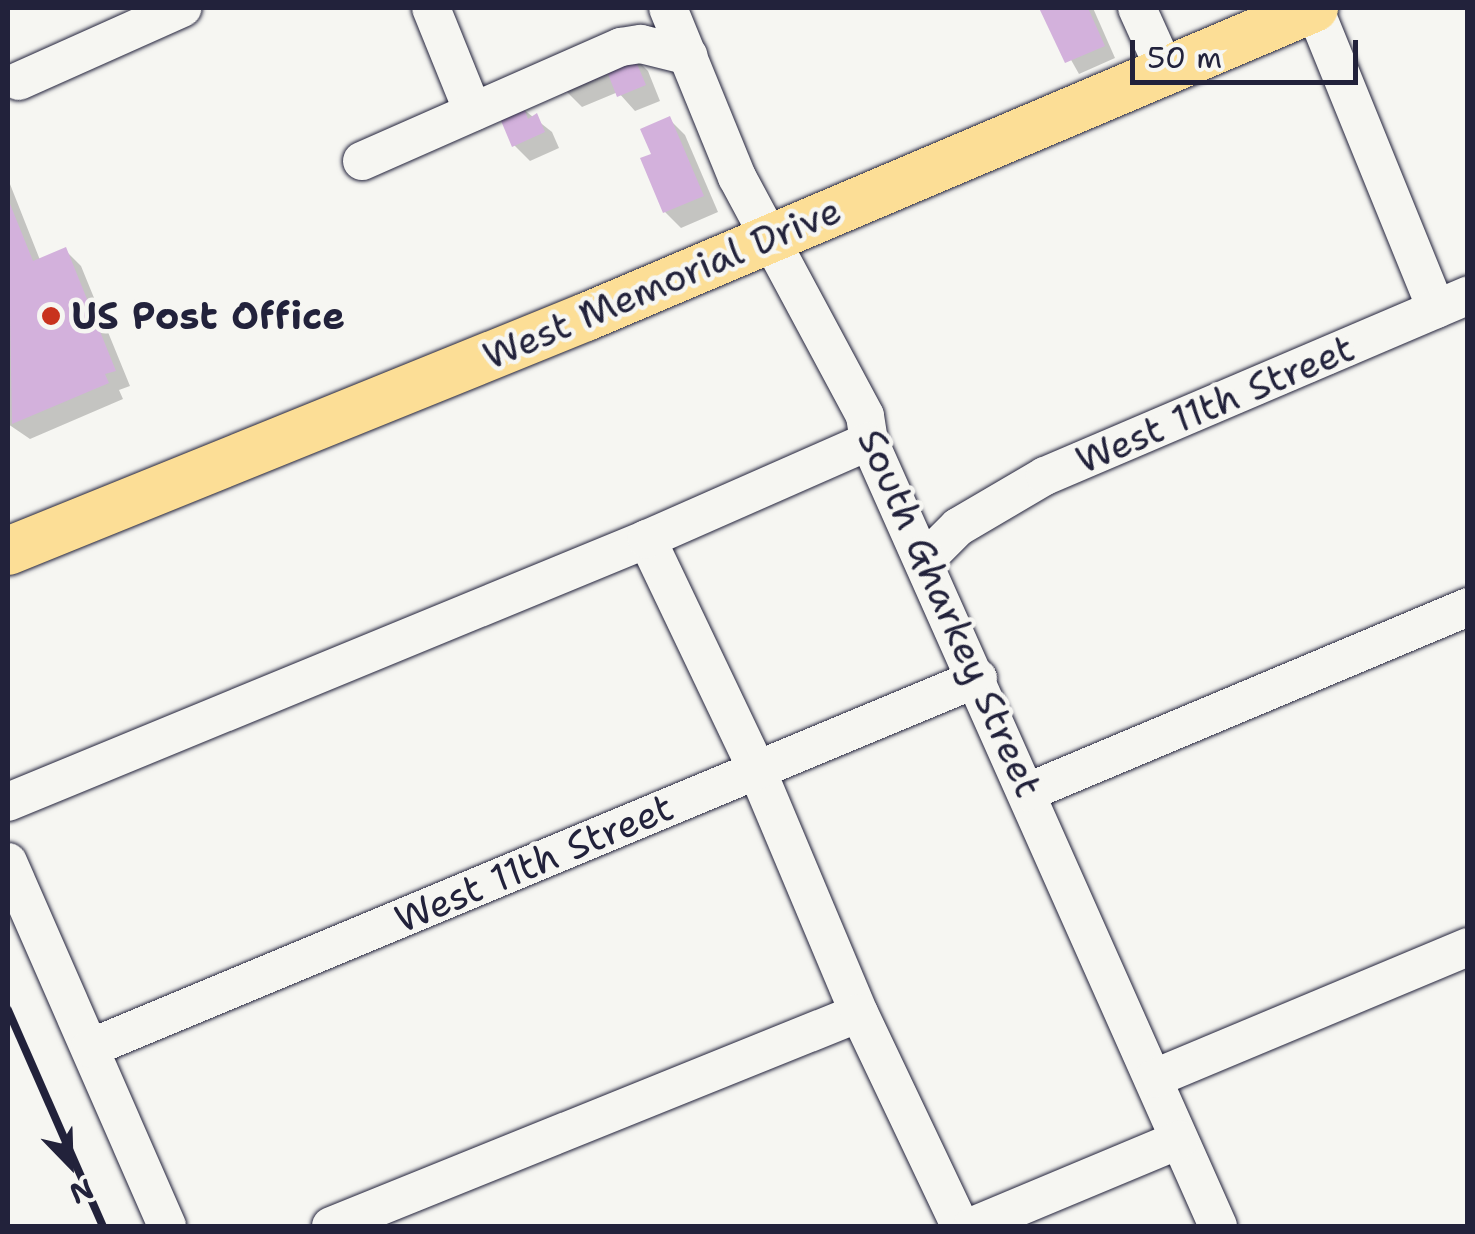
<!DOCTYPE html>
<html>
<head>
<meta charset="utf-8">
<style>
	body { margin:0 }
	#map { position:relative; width:1475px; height:1234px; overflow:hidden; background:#f6f6f2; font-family:"Shantell Sans",sans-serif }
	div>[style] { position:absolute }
	.shadow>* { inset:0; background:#0003 }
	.building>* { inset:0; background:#d3b1dc }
	.roads { filter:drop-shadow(0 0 2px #22223b) drop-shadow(0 0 2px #22223b) }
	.minor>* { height:38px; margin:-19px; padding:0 19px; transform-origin:19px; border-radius:19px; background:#f6f6f2 }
	.major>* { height:48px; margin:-24px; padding:0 24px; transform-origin:24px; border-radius:24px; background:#fcde96 }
	.rail>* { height:8px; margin:-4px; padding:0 4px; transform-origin:4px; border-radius:4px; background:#22223b }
	.dots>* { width:28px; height:28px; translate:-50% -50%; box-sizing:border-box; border:5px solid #f6f6f2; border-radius:50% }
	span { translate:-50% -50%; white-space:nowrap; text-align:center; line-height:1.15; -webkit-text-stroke:9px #f6f6f2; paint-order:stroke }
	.street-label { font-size:38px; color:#22223b }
	.poi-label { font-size:38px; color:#22223b; font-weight:700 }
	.left { translate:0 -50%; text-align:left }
	.frame { position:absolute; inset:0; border:10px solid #22223b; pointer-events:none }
	.north { position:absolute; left:20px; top:1114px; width:100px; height:100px; -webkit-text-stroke:8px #f6f6f2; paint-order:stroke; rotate:157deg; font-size:28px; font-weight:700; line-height:40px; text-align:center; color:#22223b }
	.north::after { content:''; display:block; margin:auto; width:35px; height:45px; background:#22223b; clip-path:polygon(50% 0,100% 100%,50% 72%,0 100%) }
	.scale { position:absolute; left:1130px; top:40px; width:228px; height:45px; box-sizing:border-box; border:5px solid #22223b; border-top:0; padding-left:12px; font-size:30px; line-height:35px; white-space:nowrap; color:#22223b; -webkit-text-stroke:8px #f6f6f2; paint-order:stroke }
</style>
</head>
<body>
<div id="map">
	<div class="shadow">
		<div style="clip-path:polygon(1042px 8px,1093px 8px,1115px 58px,1079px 74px)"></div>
		<div style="clip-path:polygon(632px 55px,648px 71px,660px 101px,635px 111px,618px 92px,582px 107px,566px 91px)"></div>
		<div style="clip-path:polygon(523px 109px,552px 132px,559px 148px,530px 161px,514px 145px)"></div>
		<div style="clip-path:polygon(669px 119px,685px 135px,718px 212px,681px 228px,665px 212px,654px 155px)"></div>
		<div style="clip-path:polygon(8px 179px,40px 260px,65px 250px,81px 266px,130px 386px,119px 390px,123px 399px,30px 439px,8px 424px)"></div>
	</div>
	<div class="building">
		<div style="clip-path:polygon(1039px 8px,1088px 8px,1105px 46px,1065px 63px)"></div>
		<div style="clip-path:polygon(632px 52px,646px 85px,617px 97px,608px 74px,564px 93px,560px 82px)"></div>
		<div style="clip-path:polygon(523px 106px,528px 119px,537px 113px,545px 132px,512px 147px,499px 116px)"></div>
		<div style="clip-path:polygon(670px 116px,704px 196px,663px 213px,640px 158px,651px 154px,640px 129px)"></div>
		<div style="clip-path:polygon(8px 199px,33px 261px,66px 247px,116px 371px,105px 374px,109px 383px,12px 424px)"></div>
	</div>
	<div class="roads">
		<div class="minor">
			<div style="left:431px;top:8px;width:112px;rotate:68deg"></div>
			<div style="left:668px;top:8px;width:183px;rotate:67.8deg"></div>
			<div style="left:737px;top:177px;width:271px;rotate:61.8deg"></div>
			<div style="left:865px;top:416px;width:25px;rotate:81deg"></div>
			<div style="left:869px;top:441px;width:859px;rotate:66.03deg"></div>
			<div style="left:1137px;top:8px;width:68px;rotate:65.7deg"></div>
			<div style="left:1314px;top:8px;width:325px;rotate:67.9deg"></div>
			<div style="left:19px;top:81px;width:179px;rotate:-24.1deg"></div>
			<div style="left:362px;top:161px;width:283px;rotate:-23.8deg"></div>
			<div style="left:621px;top:47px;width:20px;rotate:-9deg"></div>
			<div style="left:641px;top:44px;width:49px;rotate:14deg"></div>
			<div style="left:924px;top:561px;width:48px;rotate:-45deg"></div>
			<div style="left:958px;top:527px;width:101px;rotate:-30.4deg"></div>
			<div style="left:1045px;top:476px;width:460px;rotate:-23.1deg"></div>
			<div style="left:1028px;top:792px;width:477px;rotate:-22.8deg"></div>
			<div style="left:8px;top:802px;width:691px;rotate:-22.37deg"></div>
			<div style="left:8px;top:862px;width:397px;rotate:66.4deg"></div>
			<div style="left:859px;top:1013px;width:264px;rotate:-112.8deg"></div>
			<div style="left:757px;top:770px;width:256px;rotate:-115.5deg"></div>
			<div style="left:647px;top:539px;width:243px;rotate:-23.8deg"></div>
			<div style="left:90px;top:1048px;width:962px;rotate:-22.62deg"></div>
			<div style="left:1155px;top:1078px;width:339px;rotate:-22.7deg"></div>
			<div style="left:331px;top:1226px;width:569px;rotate:-21.97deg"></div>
			<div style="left:859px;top:1013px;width:236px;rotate:64.6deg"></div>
			<div style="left:973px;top:1226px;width:223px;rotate:-22.7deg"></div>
		</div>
		<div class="major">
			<div style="left:8px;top:551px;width:624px;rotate:-22.04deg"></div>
			<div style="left:586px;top:317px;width:791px;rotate:-23deg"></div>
		</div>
	</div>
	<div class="rail">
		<div style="left:8px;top:1010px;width:236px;rotate:66.3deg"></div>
	</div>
	<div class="dots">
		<div style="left:51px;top:316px;background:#c8321e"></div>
	</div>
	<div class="street-label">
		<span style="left:662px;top:283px;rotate:-23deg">West Memorial Drive</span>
		<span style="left:1215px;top:404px;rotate:-23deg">West 11th Street</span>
		<span style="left:950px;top:613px;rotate:66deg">South Gharkey Street</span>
		<span style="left:534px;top:863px;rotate:-23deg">West 11th Street</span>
	</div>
	<div class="poi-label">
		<span class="left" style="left:71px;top:316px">US Post Office</span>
	</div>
	<div class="frame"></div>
	<div class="north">N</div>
	<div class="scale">50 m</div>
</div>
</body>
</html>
